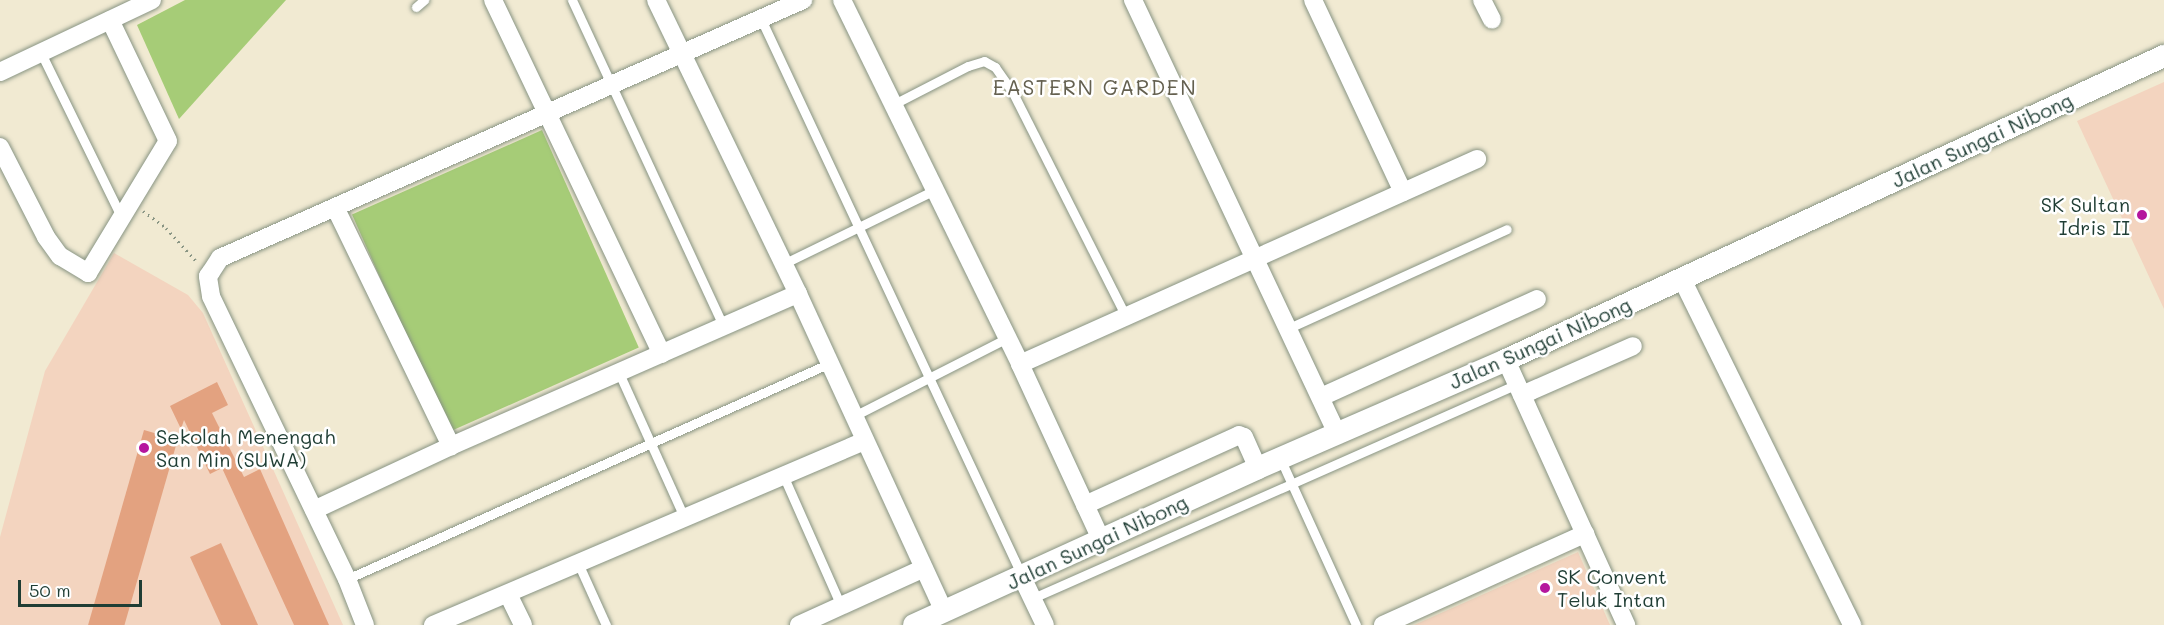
<!DOCTYPE html>
<html>
<head>
<meta charset="utf-8">
<style>
	body { margin:0 }
	#map { position:relative; width:2164px; height:625px; overflow:hidden; background:#f1ead2; font-family:Mali,sans-serif }
	div>[style] { position:absolute }
	.built>* { inset:0; background:#f3d4bf }
	.green>* { inset:0; background:#a6cc77; transform-origin:0 0 }
	.building>* { inset:0; background:#e3a280; transform-origin:0 0 }
	.path>* { height:3px; margin-top:-1.5px; transform-origin:0; background:repeating-linear-gradient(90deg,#889483 0 1.5px,transparent 0 6px) }
	.roads { filter:drop-shadow(0 0 2px #889483) drop-shadow(0 0 2px #889483) }
	.service>* { height:9px; margin:-4.5px; padding:0 4.5px; transform-origin:4.5px; border-radius:4.5px; background:#fff }
	.minor>* { height:18px; margin:-9px; padding:0 9px; transform-origin:9px; border-radius:9px; background:#fff }
	.tertiary>* { height:22px; margin:-11px; padding:0 11px; transform-origin:11px; border-radius:11px; background:#fff }
	.dots>* { width:16px; height:16px; translate:-50% -50%; box-sizing:border-box; border:3px solid #fff; border-radius:50% }
	span { translate:-50% -50%; white-space:nowrap; text-align:center; line-height:1.15; -webkit-text-stroke:5px #fff; paint-order:stroke }
	.street-label { font-size:20px; color:#1f3d34 }
	.poi-label { font-size:20px; color:#1f3d34 }
	.right { translate:-100% -50%; text-align:right }
	.left { translate:0 -50%; text-align:left }
	.neighbourhood-label { font-size:21px; color:#64604f; letter-spacing:1.5px }
	.scale { position:absolute; left:18px; top:580px; width:124px; height:27px; box-sizing:border-box; border:3px solid #1f3d34; border-top:0; padding-left:8px; font-size:18px; line-height:21px; white-space:nowrap; color:#1f3d34; -webkit-text-stroke:4px #fff; paint-order:stroke }
</style>
</head>
<body>
<div id="map">
	<div class="built">
		<div style="clip-path:polygon(2164px 82px,2164px 309px,2077px 121px)"></div>
		<div style="clip-path:polygon(114px 253px,188px 295px,203px 313px,343px 625px,0 625px,0 537px,45px 371px)"></div>
		<div style="clip-path:polygon(1578px 552px,1610px 625px,1414px 625px)"></div>
	</div>
	<div class="green">
		<div style="clip-path:polygon(185px 0,286px 0,179px 119px,137px 25px)"></div>
		<div style="left:542px;top:130px;width:238px;height:208px;rotate:66deg"></div>
	</div>
	<div class="building">
		<div style="clip-path:polygon(217px 382px,228px 405px,212px 413px,244px 477px,260px 469px,329px 625px,294px 625px,222px 468px,210px 474px,184px 420px,181px 429px,170px 406px)"></div>
		<div style="left:144px;top:430px;width:35px;height:204px;rotate:16deg"></div>
		<div style="clip-path:polygon(221px 543px,258px 625px,221px 625px,190px 557px)"></div>
	</div>
	<div class="path">
		<div style="left:143px;top:211px;width:29px;rotate:36deg"></div>
		<div style="left:166px;top:228px;width:46px;rotate:47.6deg"></div>
	</div>
	<div class="roads">
		<div class="service">
			<div style="left:572px;top:0;width:361px;rotate:65.1deg"></div>
			<div style="left:416px;top:7px;width:11px;rotate:-41deg"></div>
			<div style="left:761px;top:19px;width:615px;rotate:64.89deg"></div>
			<div style="left:41px;top:53px;width:184px;rotate:63.9deg"></div>
			<div style="left:894px;top:104px;width:83px;rotate:-27.2deg"></div>
			<div style="left:968px;top:66px;width:17px;rotate:-17deg"></div>
			<div style="left:984px;top:61px;width:13px;rotate:29deg"></div>
			<div style="left:995px;top:67px;width:32px;rotate:55deg"></div>
			<div style="left:1013px;top:93px;width:249px;rotate:63.2deg"></div>
			<div style="left:783px;top:264px;width:169px;rotate:-26deg"></div>
			<div style="left:1289px;top:328px;width:239px;rotate:-24.4deg"></div>
			<div style="left:619px;top:373px;width:158px;rotate:65.7deg"></div>
			<div style="left:854px;top:416px;width:172px;rotate:-27deg"></div>
			<div style="left:1280px;top:458px;width:183px;rotate:65.5deg"></div>
			<div style="left:783px;top:475px;width:143px;rotate:66.1deg"></div>
			<div style="left:578px;top:563px;width:68px;rotate:65.7deg"></div>
			<div style="left:347px;top:579px;width:529px;rotate:-24.09deg"></div>
			<div style="left:1033px;top:598px;width:529px;rotate:-23.85deg"></div>
		</div>
		<div class="minor">
			<div style="left:493px;top:0;width:392px;rotate:64.5deg"></div>
			<div style="left:656px;top:0;width:326px;rotate:64.2deg"></div>
			<div style="left:798px;top:294px;width:350px;rotate:65.3deg"></div>
			<div style="left:842px;top:0;width:405px;rotate:63.9deg"></div>
			<div style="left:1020px;top:364px;width:193px;rotate:65.2deg"></div>
			<div style="left:1133px;top:0;width:479px;rotate:64.8deg"></div>
			<div style="left:1313px;top:0;width:212px;rotate:64.9deg"></div>
			<div style="left:1482px;top:0;width:22px;rotate:63deg"></div>
			<div style="left:0;top:72px;width:168px;rotate:-25.3deg"></div>
			<div style="left:0;top:147px;width:101px;rotate:62.9deg"></div>
			<div style="left:46px;top:237px;width:24px;rotate:54deg"></div>
			<div style="left:60px;top:256px;width:33px;rotate:31deg"></div>
			<div style="left:88px;top:273px;width:154px;rotate:-58.8deg"></div>
			<div style="left:168px;top:141px;width:134px;rotate:-115.6deg"></div>
			<div style="left:335px;top:207px;width:266px;rotate:64.1deg"></div>
			<div style="left:1682px;top:279px;width:386px;rotate:63.8deg"></div>
			<div style="left:1506px;top:360px;width:291px;rotate:65.6deg"></div>
			<div style="left:1020px;top:364px;width:501px;rotate:-24.16deg"></div>
			<div style="left:1522px;top:395px;width:121px;rotate:-23.8deg"></div>
			<div style="left:1321px;top:397px;width:237px;rotate:-24.4deg"></div>
			<div style="left:1085px;top:505px;width:169px;rotate:-24.4deg"></div>
			<div style="left:1239px;top:435px;width:5px;rotate:22deg"></div>
			<div style="left:1244px;top:437px;width:34px;rotate:66deg"></div>
			<div style="left:314px;top:510px;width:151px;rotate:-25deg"></div>
			<div style="left:451px;top:446px;width:379px;rotate:-23.7deg"></div>
			<div style="left:1022px;top:577px;width:53px;rotate:64.4deg"></div>
			<div style="left:508px;top:594px;width:34px;rotate:64deg"></div>
			<div style="left:365px;top:625px;width:49px;rotate:-111.4deg"></div>
			<div style="left:347px;top:579px;width:314px;rotate:-115.7deg"></div>
			<div style="left:211px;top:296px;width:20px;rotate:-99deg"></div>
			<div style="left:208px;top:276px;width:5px;rotate:-53deg"></div>
			<div style="left:211px;top:272px;width:17px;rotate:-57deg"></div>
			<div style="left:220px;top:258px;width:638px;rotate:-23.87deg"></div>
			<div style="left:433px;top:625px;width:469px;rotate:-23.1deg"></div>
			<div style="left:799px;top:625px;width:137px;rotate:-24.5deg"></div>
			<div style="left:1383px;top:625px;width:222px;rotate:-24.3deg"></div>
		</div>
		<div class="tertiary">
			<div style="left:914px;top:625px;width:378px;rotate:-24.5deg"></div>
			<div style="left:1258px;top:468px;width:270px;rotate:-23.5deg"></div>
			<div style="left:1506px;top:360px;width:725px;rotate:-24.8deg"></div>
		</div>
	</div>
	<div class="dots">
		<div style="left:2142px;top:215px;background:#b5179e"></div>
		<div style="left:144px;top:448px;background:#b5179e"></div>
		<div style="left:1545px;top:588px;background:#b5179e"></div>
	</div>
	<div class="street-label">
		<span style="left:1982px;top:140px;rotate:-25deg">Jalan Sungai Nibong</span>
		<span style="left:1540px;top:343px;rotate:-24deg">Jalan Sungai Nibong</span>
		<span style="left:1097px;top:542px;rotate:-25deg">Jalan Sungai Nibong</span>
	</div>
	<div class="poi-label">
		<span class="right" style="left:2130px;top:216px">SK Sultan<br>Idris II</span>
		<span class="left" style="left:156px;top:448px">Sekolah Menengah<br>San Min (SUWA)</span>
		<span class="left" style="left:1557px;top:588px">SK Convent<br>Teluk Intan</span>
	</div>
	<div class="neighbourhood-label">
		<span style="left:1095px;top:87px">EASTERN GARDEN</span>
	</div>
	<div class="scale">50 m</div>
</div>
</body>
</html>
